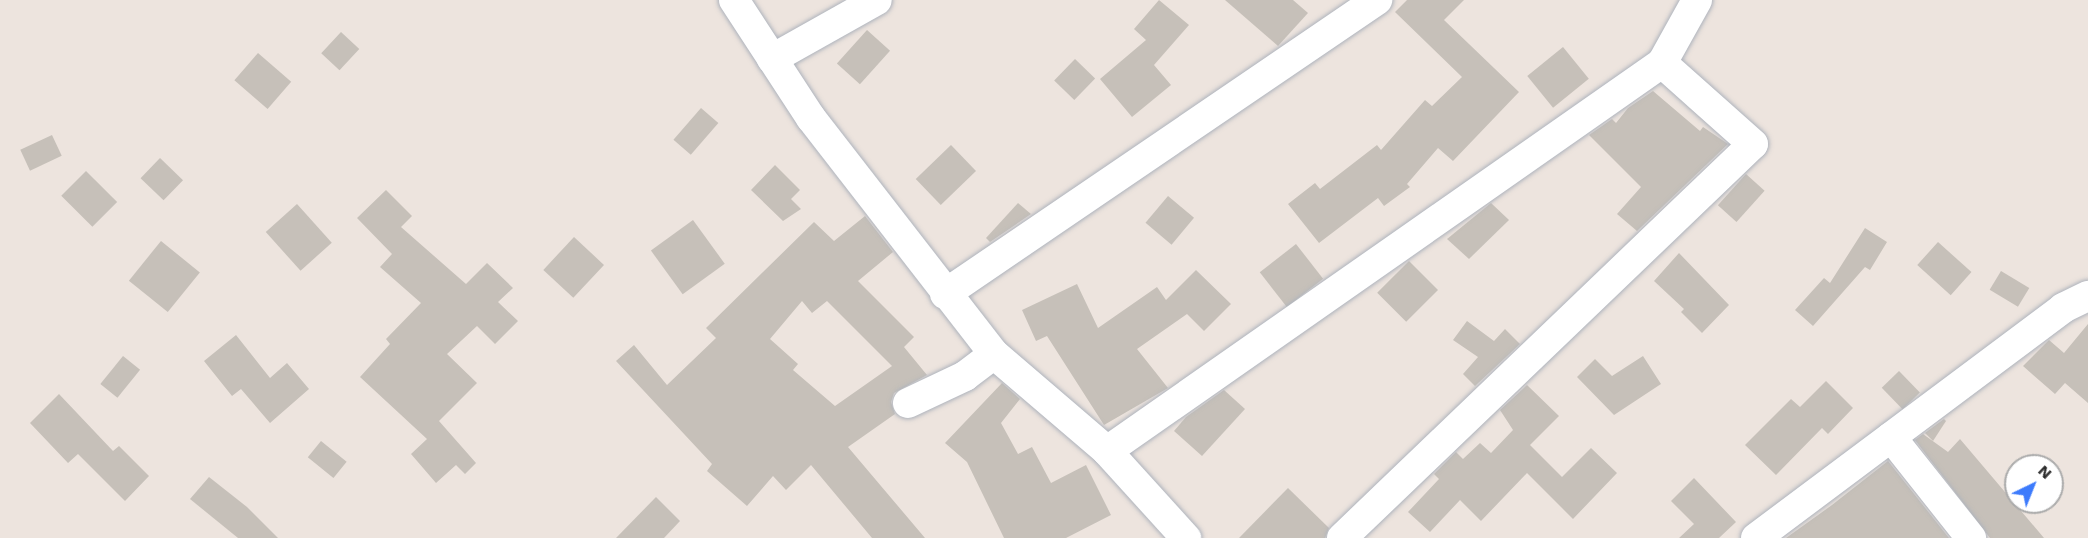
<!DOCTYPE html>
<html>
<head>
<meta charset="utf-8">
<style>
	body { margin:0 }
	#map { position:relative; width:2088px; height:538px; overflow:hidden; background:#ede4de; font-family:"Work Sans",sans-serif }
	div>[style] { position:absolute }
	.building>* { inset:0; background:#c6c0b9; transform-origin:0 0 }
	.roads { filter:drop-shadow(0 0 2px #aeb3bc) drop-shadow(0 0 2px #aeb3bc) }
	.minor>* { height:30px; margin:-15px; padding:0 15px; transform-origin:15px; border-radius:15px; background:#fff }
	span { translate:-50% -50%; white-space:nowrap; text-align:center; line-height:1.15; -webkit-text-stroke:5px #fff; paint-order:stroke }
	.north { position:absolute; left:2004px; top:454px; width:60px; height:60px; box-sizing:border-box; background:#fff; border:2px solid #ababab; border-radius:50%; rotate:43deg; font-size:16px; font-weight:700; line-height:24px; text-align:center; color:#2c2c2c }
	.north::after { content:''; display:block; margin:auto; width:21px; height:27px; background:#3d7bfc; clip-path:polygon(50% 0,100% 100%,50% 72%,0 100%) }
</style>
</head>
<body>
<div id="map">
	<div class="building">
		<div style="clip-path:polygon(1159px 0,1189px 25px,1154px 65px,1171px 85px,1132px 117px,1100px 79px,1146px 40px,1134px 29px)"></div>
		<div style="clip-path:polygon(1225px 0,1293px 0,1308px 13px,1278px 46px)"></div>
		<div style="clip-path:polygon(1407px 0,1464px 0,1444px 20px,1519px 92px,1453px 161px,1438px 148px,1407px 184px,1410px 187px,1384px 206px,1378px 198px,1319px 243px,1288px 204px,1315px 183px,1320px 189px,1377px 145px,1381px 150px,1425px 100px,1432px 106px,1462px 77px,1395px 12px)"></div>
		<div style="left:867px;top:30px;width:31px;height:45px;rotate:42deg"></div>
		<div style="left:341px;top:32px;width:25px;height:29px;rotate:43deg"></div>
		<div style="left:1563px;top:47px;width:41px;height:46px;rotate:51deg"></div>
		<div style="left:258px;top:53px;width:44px;height:36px;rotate:41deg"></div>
		<div style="left:1075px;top:59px;width:28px;height:30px;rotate:44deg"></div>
		<div style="clip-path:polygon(1653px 91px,1700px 131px,1703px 127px,1728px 144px,1637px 231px,1617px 214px,1641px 187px,1589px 135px,1612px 119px,1616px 123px,1628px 108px)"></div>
		<div style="left:701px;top:108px;width:23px;height:42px;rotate:41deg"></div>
		<div style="left:52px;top:135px;width:23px;height:35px;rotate:65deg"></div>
		<div style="left:951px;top:145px;width:36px;height:49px;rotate:46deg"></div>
		<div style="left:160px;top:158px;width:32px;height:28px;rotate:44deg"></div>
		<div style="clip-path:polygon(775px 165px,800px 190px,791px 199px,801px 209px,783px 221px,751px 190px)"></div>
		<div style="left:86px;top:171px;width:44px;height:35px;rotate:45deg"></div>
		<div style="left:1746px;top:174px;width:25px;height:42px;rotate:42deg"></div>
		<div style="clip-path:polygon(386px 190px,412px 216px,401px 227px,466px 284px,487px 263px,513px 288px,498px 302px,518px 321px,495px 344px,477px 326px,447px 354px,477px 383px,439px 421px,476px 463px,465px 474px,456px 465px,436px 483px,411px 454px,427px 439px,360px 377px,390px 344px,386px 339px,421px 303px,380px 267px,392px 254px,357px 218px)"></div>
		<div style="left:1168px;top:196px;width:34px;height:35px;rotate:40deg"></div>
		<div style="clip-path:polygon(1018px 203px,1031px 214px,990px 242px,986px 238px)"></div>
		<div style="clip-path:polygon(1491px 203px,1509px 220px,1469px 259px,1447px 239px)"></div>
		<div style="left:297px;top:204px;width:52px;height:42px;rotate:48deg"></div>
		<div style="clip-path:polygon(evenodd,865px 216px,893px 252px,858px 281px,914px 337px,904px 347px,927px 375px,894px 393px,891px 402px,895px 414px,848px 447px,925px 538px,872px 538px,811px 465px,786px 490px,773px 476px,747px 506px,707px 471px,712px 464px,616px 361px,634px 345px,667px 385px,716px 338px,706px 328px,814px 222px,834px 241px,865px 216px,802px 301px,812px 313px,827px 301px,892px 366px,835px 406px,793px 370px,798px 364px,770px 339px,802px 301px)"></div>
		<div style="left:693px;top:220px;width:54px;height:52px;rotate:54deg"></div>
		<div style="clip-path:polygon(1865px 228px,1887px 242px,1870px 270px,1865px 267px,1813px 326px,1795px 310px,1824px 278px,1830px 283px)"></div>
		<div style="left:574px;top:237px;width:41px;height:45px;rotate:43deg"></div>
		<div style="left:161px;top:241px;width:50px;height:51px;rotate:39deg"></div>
		<div style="left:1938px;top:242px;width:45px;height:31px;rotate:42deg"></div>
		<div style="left:1296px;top:244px;width:44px;height:46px;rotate:52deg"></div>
		<div style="clip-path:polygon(1679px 253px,1729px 305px,1702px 333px,1681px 312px,1684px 309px,1654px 281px)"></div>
		<div style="left:1409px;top:261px;width:41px;height:45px;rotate:45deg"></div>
		<div style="clip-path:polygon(1196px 270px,1231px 304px,1204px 331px,1187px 314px,1137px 349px,1168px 388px,1104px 425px,1047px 336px,1036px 341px,1022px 310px,1077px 284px,1098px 328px,1157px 287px,1166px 300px)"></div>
		<div style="left:2001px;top:271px;width:33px;height:22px;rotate:31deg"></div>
		<div style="clip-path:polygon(1467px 321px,1494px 341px,1505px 329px,1520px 344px,1475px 386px,1463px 374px,1478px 357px,1453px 340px)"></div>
		<div style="clip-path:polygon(2088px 324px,2088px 403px,2065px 383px,2055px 394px,2023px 366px,2049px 340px,2064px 353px)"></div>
		<div style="clip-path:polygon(236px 335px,270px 378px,287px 363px,309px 389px,270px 423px,241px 389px,232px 396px,204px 361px)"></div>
		<div style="left:123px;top:356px;width:22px;height:36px;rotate:39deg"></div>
		<div style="clip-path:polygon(1643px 356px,1661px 384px,1614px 415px,1577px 377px,1595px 359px,1612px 376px)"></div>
		<div style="left:1899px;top:371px;width:30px;height:24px;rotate:46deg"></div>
		<div style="clip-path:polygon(1826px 381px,1853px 408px,1828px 434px,1822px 428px,1776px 475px,1745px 445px,1791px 399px,1800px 407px)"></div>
		<div style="clip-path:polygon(1002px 383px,1020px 399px,1001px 423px,1018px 454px,1032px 447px,1051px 483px,1086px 465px,1111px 515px,1066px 538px,1004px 538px,967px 462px,945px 443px)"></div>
		<div style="clip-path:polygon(1527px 385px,1559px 416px,1530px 445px,1562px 477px,1591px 448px,1617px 473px,1573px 519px,1527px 473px,1481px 521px,1460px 500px,1430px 532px,1408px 512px,1439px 479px,1434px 474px,1456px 452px,1463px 459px,1480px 443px,1491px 453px,1513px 430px,1500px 410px)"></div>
		<div style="clip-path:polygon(1224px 390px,1245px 409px,1202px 456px,1174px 431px,1186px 417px)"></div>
		<div style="clip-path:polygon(59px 394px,113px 451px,119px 446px,149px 476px,125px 501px,78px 454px,68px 463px,30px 423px)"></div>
		<div style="clip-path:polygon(1944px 419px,1946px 421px,1933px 441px,1925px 433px)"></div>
		<div style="clip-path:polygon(1923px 434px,1948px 452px,1960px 439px,2044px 538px,1990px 538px,1915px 440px)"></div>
		<div style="left:321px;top:441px;width:33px;height:21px;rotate:39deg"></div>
		<div style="clip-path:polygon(1888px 461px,1949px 538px,1786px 538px,1832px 505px)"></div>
		<div style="clip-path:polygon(209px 477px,247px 507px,278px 538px,238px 538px,190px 499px)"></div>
		<div style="clip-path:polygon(1694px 478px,1736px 522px,1719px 538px,1679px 538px,1694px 524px,1671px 501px)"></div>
		<div style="clip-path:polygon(1288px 488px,1329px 528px,1325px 538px,1239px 538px)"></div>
		<div style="clip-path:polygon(656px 497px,680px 521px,664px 538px,616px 538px)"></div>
	</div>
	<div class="roads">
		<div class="minor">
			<div style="left:734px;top:0;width:141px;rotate:56.9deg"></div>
			<div style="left:811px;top:118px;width:299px;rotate:52.2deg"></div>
			<div style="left:994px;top:354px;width:149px;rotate:40.6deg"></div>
			<div style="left:1107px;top:451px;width:118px;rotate:47.8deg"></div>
			<div style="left:772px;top:59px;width:120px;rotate:-29.3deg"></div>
			<div style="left:945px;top:294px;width:523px;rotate:-34.24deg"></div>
			<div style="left:908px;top:403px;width:63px;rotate:-25.3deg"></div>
			<div style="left:965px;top:376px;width:36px;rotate:-37deg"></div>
			<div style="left:1891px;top:437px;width:129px;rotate:51.6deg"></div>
			<div style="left:1107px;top:451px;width:677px;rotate:-34.96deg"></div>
			<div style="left:1342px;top:538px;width:569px;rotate:-43.79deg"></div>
			<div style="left:1753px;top:144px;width:122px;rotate:-138.3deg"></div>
			<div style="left:1662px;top:63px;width:72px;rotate:-60.9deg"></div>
			<div style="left:1756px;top:538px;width:384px;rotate:-36.8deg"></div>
			<div style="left:2063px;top:308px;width:28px;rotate:-26deg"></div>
		</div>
	</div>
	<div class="north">N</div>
</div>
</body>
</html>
